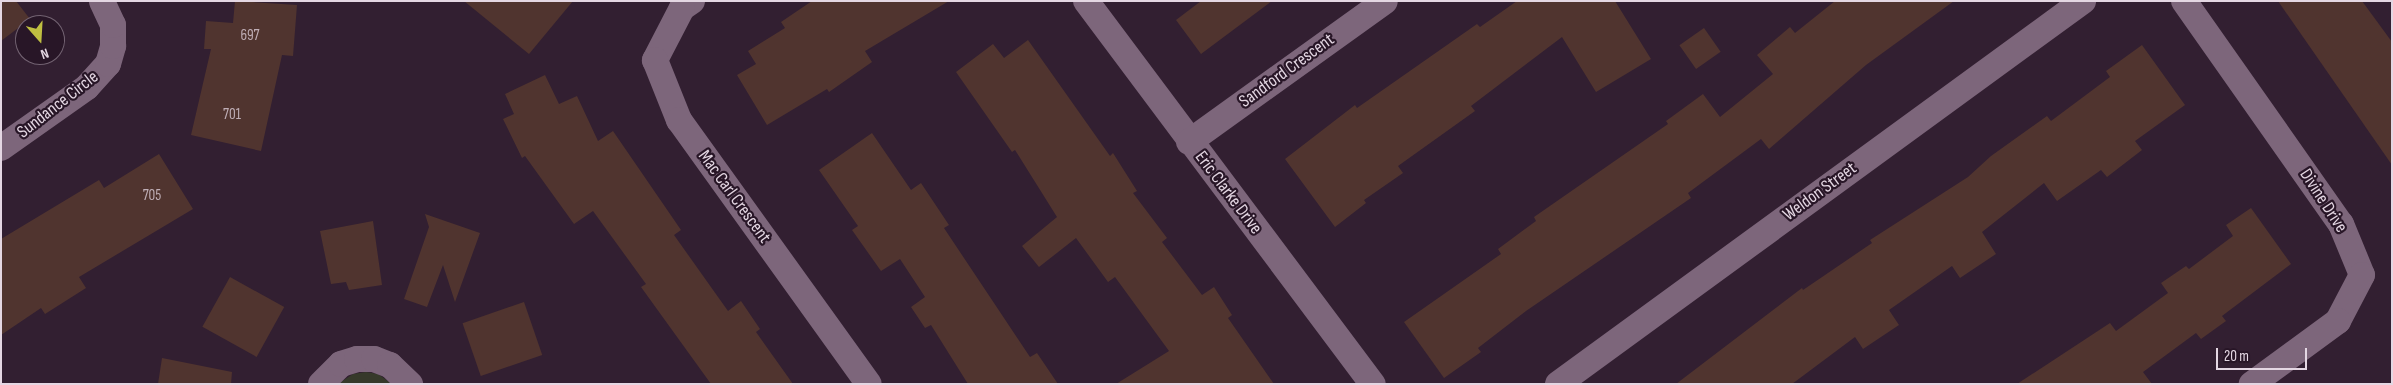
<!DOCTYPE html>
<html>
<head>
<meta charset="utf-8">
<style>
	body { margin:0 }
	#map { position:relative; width:2393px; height:385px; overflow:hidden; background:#321f31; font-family:"Sofia Sans Condensed",sans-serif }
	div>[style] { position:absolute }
	.green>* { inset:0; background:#36392a }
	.building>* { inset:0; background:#50342f; transform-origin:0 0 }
	.minor>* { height:26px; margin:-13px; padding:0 13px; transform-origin:13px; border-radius:13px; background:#7d667b }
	span { translate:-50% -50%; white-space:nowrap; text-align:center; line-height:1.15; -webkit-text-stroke:4.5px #281627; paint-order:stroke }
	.number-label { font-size:15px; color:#bfaeb6 }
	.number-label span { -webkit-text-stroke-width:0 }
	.street-label { font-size:18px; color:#e4d7e3 }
	.frame { position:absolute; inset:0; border:2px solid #e4d7e3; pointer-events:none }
	.north { position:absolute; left:15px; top:15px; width:50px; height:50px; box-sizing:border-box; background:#281627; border:1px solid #736372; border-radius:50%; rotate:161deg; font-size:14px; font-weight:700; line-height:20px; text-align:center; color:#e4d7e3 }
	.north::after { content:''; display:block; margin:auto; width:18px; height:22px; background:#bfbe41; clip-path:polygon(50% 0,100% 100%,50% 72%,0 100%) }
	.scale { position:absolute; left:2216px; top:348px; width:91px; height:22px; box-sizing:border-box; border:2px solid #e4d7e3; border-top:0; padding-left:6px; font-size:15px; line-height:18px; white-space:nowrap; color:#e4d7e3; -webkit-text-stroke:4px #281627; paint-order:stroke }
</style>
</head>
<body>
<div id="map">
	<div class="green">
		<div style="clip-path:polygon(366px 372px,378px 374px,392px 384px,338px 384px,353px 374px)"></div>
	</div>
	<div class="building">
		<div style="clip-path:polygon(1px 1px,16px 1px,30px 19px,1px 41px)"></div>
		<div style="clip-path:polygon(235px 1px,297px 5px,293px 56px,282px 55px,261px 151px,191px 135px,211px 49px,204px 49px,206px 21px,233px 23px)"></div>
		<div style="clip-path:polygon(464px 1px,573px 1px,529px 54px)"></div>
		<div style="clip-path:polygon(812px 1px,949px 1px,865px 51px,872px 62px,829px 92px,827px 89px,767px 125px,737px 75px,756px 64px,748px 51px,785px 28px,781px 22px)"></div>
		<div style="clip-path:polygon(1201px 1px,1272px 1px,1201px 54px,1176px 20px)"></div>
		<div style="clip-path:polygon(1517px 1px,1615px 1px,1651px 59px,1596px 92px,1562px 37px,1471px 106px,1475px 111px,1398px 166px,1403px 173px,1364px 200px,1366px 203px,1335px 227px,1285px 159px,1355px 105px,1357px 108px,1477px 24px,1480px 27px)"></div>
		<div style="clip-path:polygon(1835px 1px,1954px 1px,1866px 65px,1769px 149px,1761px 139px,1688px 193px,1691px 198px,1526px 311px,1478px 348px,1481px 352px,1444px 378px,1404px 322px,1501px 254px,1498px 249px,1536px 221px,1534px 217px,1668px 124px,1666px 121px,1703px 94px,1720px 117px,1773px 74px,1757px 55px,1790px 27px,1795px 33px)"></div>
		<div style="clip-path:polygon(2278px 1px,2362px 1px,2392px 42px,2392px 165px)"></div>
		<div style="left:1704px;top:28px;width:29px;height:30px;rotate:55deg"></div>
		<div style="clip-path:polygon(1028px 40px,1110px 156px,1113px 153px,1137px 191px,1133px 193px,1167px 238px,1162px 242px,1202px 295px,1214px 287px,1232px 315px,1228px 318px,1274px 384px,1116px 384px,1169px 351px,1115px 277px,1108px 282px,1076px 238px,1039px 267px,1022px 246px,1057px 217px,1015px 150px,1012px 152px,956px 72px,993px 44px,1004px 58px)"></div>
		<div style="clip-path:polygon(2142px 45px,2185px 105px,2135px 141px,2142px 150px,2107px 177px,2101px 170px,2057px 201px,2044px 183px,1982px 232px,1996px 254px,1960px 278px,1952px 266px,1889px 310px,1899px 325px,1863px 349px,1855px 337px,1792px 384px,1676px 384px,1802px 288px,1803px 290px,1872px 243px,1870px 240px,1968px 177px,1991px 156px,2047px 116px,2051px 121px,2110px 77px,2106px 71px)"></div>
		<div style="clip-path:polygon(545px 75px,559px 104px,577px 96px,598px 141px,613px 131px,681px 230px,674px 235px,728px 311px,741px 301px,760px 329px,756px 332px,793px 384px,711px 384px,641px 287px,646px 284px,593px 211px,574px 224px,525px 156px,522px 158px,503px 119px,514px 114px,505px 94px)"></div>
		<div style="clip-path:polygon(872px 133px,911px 190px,921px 183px,949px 225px,944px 228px,1030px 357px,1037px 353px,1058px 384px,968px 384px,931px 325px,925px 328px,911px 307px,925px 297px,900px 259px,881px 271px,852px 230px,858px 226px,819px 170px)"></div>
		<div style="clip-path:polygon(159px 154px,193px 209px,79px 277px,86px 288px,45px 314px,41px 308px,1px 335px,1px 239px,99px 180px,104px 188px)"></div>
		<div style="clip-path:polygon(2251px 208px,2291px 264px,2222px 316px,2226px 321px,2201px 339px,2196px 333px,2143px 372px,2152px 384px,2017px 384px,2110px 323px,2116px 331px,2168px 293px,2161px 283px,2186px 266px,2189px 269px,2233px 236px,2226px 225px)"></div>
		<div style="clip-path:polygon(425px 214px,480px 233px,455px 302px,443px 265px,427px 307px,404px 299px,429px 227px)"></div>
		<div style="clip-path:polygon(373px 221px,382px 285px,349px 290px,346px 282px,331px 284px,320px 231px)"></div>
		<div style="left:230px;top:277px;width:62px;height:57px;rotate:29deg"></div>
		<div style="left:524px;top:302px;width:56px;height:65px;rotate:71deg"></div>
		<div style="clip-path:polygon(162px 358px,232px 372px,231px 384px,158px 384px)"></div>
	</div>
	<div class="minor">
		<div style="left:692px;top:1px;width:12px;rotate:145deg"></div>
		<div style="left:682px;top:8px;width:59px;rotate:117.4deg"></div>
		<div style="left:655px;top:60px;width:65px;rotate:68.2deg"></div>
		<div style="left:679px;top:120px;width:325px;rotate:54.3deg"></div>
		<div style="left:1086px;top:1px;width:479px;rotate:53.2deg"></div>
		<div style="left:2184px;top:1px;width:273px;rotate:54.9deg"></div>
		<div style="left:2341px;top:224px;width:55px;rotate:67.6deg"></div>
		<div style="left:2362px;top:275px;width:52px;rotate:117.6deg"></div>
		<div style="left:2338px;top:321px;width:107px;rotate:143.8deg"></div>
		<div style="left:1189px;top:142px;width:241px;rotate:-35.7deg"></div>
		<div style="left:1px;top:148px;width:105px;rotate:-35.3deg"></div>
		<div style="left:87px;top:87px;width:31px;rotate:-48deg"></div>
		<div style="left:108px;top:64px;width:19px;rotate:-74deg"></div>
		<div style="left:113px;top:46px;width:21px;rotate:-90deg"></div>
		<div style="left:113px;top:25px;width:26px;rotate:-115deg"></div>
		<div style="left:321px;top:384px;width:28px;rotate:-45deg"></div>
		<div style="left:341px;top:364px;width:17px;rotate:-17deg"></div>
		<div style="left:357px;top:359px;width:17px"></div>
		<div style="left:374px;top:359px;width:17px;rotate:21deg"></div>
		<div style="left:390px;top:365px;width:28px;rotate:44deg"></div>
		<div style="left:1558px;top:384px;width:650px;rotate:-36.11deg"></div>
	</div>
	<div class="number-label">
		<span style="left:250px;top:36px">697</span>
		<span style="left:232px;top:115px">701</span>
		<span style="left:152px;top:196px">705</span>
	</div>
	<div class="street-label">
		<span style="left:1287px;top:71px;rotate:-36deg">Sandford Crescent</span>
		<span style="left:58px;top:105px;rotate:-38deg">Sundance Circle</span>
		<span style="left:1820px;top:192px;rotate:-36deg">Weldon Street</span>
		<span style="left:1228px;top:193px;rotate:53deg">Eric Clarke Drive</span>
		<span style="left:734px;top:197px;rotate:54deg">Mac Carl Crescent</span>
		<span style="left:2323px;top:201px;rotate:57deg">Divine Drive</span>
	</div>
	<div class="frame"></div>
	<div class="north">N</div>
	<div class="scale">20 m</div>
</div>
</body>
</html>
